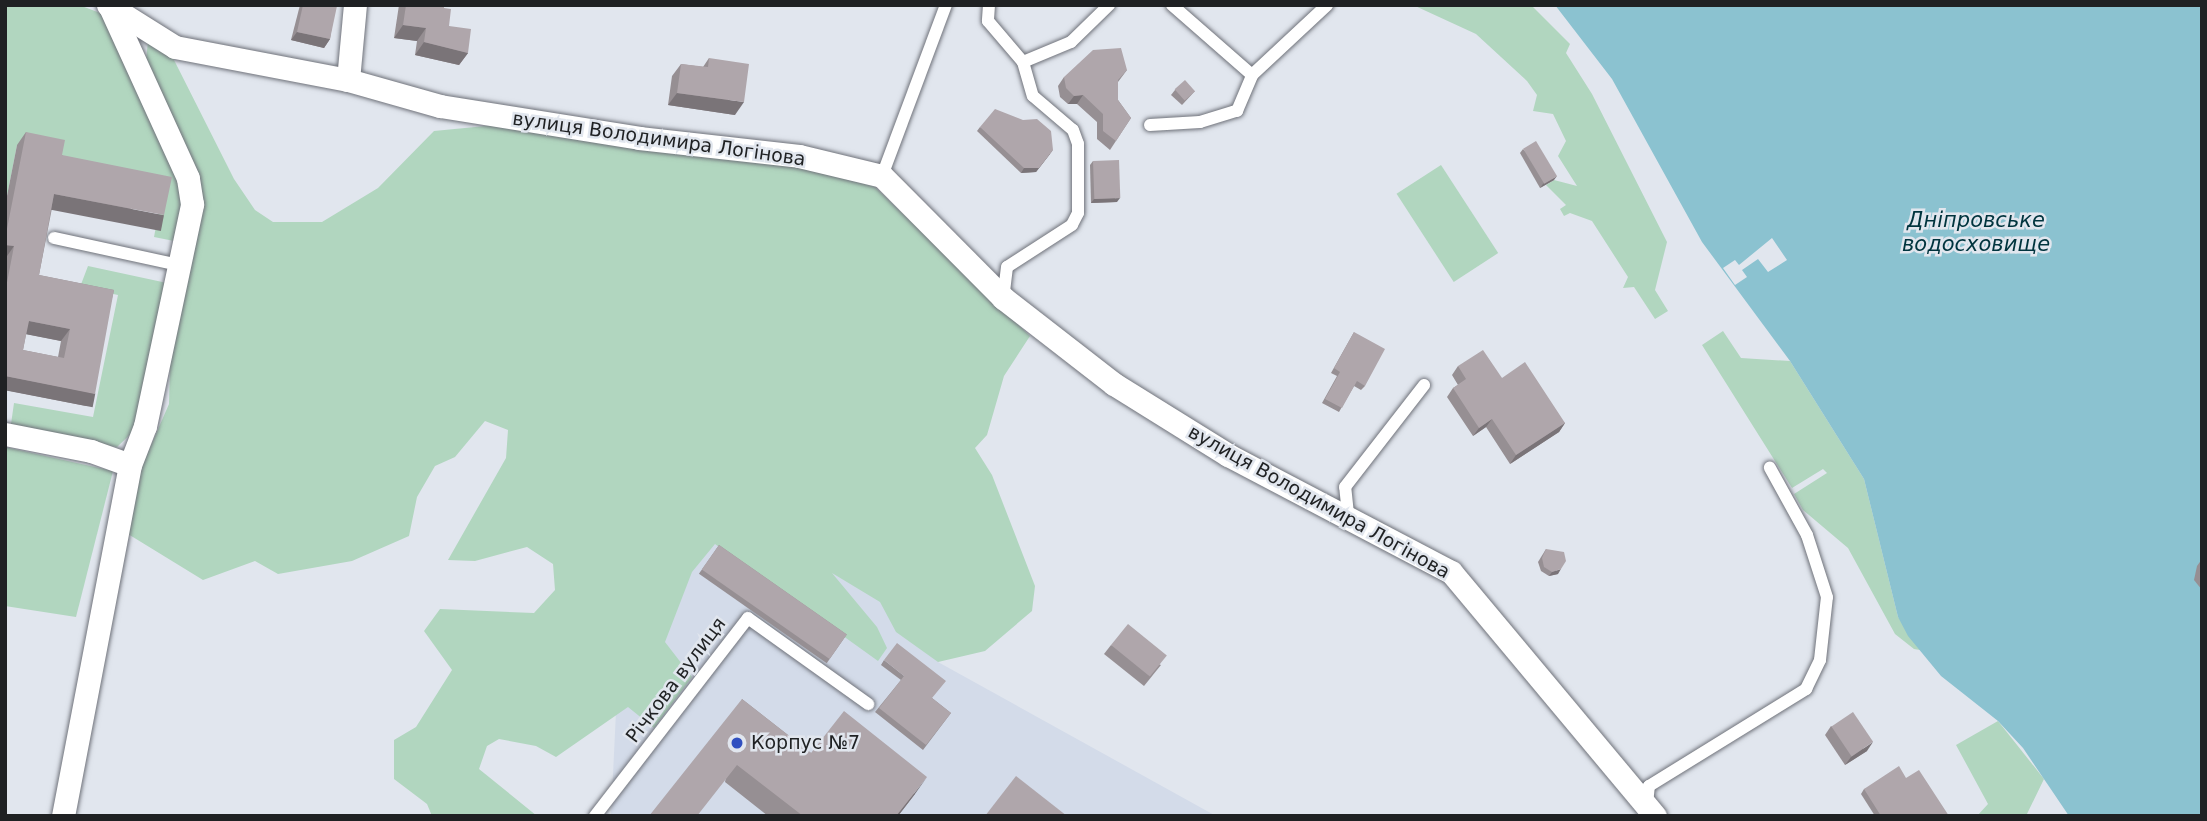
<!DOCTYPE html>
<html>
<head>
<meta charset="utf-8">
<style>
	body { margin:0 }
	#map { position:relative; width:2207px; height:821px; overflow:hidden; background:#e1e6ee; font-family:"DejaVu Sans",sans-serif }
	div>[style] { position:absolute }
	.built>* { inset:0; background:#d3dbe9 }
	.green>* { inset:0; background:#b1d6bf; transform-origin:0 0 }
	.water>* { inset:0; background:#8bc2d0 }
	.pier>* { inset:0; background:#e1e6ee }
	.roads { filter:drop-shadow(0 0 2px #6f727a) drop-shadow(0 0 2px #6f727a) }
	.service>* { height:12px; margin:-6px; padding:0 6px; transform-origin:6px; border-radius:6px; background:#fff }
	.minor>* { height:23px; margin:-11.5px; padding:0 11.5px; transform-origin:11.5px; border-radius:11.5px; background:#fff }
	.wall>* { inset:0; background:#968f93; transform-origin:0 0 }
	.shaded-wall>* { inset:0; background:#7a7478; transform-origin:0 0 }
	.building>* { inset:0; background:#afa6ab; transform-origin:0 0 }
	.dots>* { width:19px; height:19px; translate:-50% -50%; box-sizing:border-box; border:4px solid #e1e6ee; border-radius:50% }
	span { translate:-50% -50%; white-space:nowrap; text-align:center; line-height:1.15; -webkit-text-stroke:5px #e1e6ee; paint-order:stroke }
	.street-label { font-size:19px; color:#1f2123 }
	.poi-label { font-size:19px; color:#1f2123 }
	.left { translate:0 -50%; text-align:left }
	.water-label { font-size:21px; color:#00343e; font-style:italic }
	.frame { position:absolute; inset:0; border:7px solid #1f2123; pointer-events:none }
</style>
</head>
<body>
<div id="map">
	<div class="built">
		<div style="clip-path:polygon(704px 528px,890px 584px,938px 662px,1216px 816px,611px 816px,617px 691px)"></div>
	</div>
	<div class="green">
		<div style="clip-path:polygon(5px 5px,79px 5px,108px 16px,185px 190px,174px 241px,154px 237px,163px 189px,17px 145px,5px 206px)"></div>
		<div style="clip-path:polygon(1413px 5px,1531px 5px,1570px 44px,1566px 53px,1592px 94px,1667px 242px,1655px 290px,1668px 311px,1655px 319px,1634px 287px,1623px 288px,1628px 277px,1592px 221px,1570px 213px,1564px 216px,1560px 209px,1566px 205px,1546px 185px,1554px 180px,1577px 186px,1558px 156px,1566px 141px,1553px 114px,1533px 111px,1537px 95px,1527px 81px,1476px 34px)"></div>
		<div style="clip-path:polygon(148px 42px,172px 56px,234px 179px,255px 210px,273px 222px,322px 222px,378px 188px,434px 131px,496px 125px,795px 163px,875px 187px,1030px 336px,1004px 376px,987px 435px,975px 448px,992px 475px,1035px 586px,1032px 611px,985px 651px,938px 662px,896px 632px,880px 602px,832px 573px,877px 627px,887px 648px,878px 661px,715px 544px,692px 572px,665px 642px,692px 677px,654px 728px,628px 707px,556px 757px,536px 746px,499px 739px,487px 746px,479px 769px,537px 816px,432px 816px,427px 804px,394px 779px,394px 740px,416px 727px,452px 670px,424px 631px,440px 609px,534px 613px,555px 590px,553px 564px,527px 547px,475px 561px,448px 560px,506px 458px,508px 430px,485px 421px,455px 457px,435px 466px,417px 497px,409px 536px,352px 561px,278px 574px,255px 561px,203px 580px,128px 534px,135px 482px,169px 404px,171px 332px,198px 203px,145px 69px)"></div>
		<div style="left:1441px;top:165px;width:105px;height:53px;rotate:57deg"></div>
		<div style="clip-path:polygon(88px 266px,167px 283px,141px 424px,117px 447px,10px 431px,14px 403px,93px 417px,118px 295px,80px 287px)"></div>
		<div style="clip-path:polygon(1723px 331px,1741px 358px,1790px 361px,1864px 479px,1898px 617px,1926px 651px,1914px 649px,1895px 634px,1848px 548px,1803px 510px,1794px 494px,1827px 473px,1823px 469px,1792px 488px,1702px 345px)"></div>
		<div style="clip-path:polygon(5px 447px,113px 471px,76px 617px,5px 606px)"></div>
		<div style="clip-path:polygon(1998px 721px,2044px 779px,2026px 816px,1977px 816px,1988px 804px,1956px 745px)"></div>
	</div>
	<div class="water">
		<div style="clip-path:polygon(1555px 5px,2202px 5px,2202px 816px,2069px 816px,2023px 748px,1998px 721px,1941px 676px,1908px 636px,1898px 617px,1864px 479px,1790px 361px,1702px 242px,1612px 79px)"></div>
	</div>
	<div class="pier">
		<div style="clip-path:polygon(1772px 238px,1787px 260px,1768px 272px,1758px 259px,1742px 270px,1747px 277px,1735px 285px,1723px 268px,1735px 260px,1739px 265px)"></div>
	</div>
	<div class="roads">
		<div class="service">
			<div style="left:989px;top:5px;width:16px;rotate:94deg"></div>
			<div style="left:988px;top:21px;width:54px;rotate:49.5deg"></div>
			<div style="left:1023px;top:62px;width:35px;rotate:74deg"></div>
			<div style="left:1033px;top:96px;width:52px;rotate:40.4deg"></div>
			<div style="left:1073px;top:130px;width:15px;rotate:70deg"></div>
			<div style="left:1078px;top:144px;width:69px;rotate:90deg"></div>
			<div style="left:1078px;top:213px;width:13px;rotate:117deg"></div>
			<div style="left:1072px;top:225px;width:77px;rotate:147.1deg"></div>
			<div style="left:1007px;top:267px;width:31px;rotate:97deg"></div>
			<div style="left:1172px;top:5px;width:106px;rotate:41.2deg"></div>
			<div style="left:1252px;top:75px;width:103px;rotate:-43deg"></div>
			<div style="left:1023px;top:62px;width:52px;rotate:-22.6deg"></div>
			<div style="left:1071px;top:42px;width:53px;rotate:-44.2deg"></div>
			<div style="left:1150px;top:125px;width:50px;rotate:-3.4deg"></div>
			<div style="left:1200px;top:122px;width:39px;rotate:-17deg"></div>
			<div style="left:1237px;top:111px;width:39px;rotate:-67deg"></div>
			<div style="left:882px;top:176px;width:183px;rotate:-69.5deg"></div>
			<div style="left:54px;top:238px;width:128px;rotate:12.2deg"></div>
			<div style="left:1348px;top:514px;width:27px;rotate:-96deg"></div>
			<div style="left:1345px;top:487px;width:129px;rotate:-52.2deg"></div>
			<div style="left:1647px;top:804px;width:18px;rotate:-84deg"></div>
			<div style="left:1649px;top:786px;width:185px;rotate:-31.7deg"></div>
			<div style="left:1806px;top:689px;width:32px;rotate:-64deg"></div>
			<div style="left:1820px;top:660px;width:63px;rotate:-83.7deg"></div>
			<div style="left:1827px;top:597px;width:65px;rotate:-107.9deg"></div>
			<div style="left:1807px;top:535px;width:77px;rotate:-118.9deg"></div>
			<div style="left:595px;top:816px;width:250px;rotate:-52.3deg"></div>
			<div style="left:748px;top:618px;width:148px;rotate:35.6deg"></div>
		</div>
		<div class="minor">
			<div style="left:108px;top:5px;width:79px;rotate:32.1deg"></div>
			<div style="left:175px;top:47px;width:176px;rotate:10.8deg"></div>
			<div style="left:348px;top:80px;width:96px;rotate:15.8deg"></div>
			<div style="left:440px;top:106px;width:202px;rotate:9.1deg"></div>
			<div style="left:639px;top:138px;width:161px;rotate:6.4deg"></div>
			<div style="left:799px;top:156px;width:85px;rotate:13.5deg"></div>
			<div style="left:882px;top:176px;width:172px;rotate:45.2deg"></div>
			<div style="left:1003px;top:298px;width:140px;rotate:37.8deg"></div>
			<div style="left:1114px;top:384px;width:134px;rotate:31.9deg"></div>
			<div style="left:1228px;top:455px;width:252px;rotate:27.7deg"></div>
			<div style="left:1451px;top:572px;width:318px;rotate:50.1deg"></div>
			<div style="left:348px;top:80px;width:75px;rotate:-84.7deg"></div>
			<div style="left:5px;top:434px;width:88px;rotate:11.2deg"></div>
			<div style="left:91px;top:451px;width:41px;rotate:19.7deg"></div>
			<div style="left:63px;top:816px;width:357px;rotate:-79.2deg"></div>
			<div style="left:130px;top:465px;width:42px;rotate:-69deg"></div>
			<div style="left:145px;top:426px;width:227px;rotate:-78deg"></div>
			<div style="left:192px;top:204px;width:26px;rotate:-99deg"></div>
			<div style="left:188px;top:178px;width:190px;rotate:-114.5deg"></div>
		</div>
	</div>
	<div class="wall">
		<div style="clip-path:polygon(300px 5px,335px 5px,330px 39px,324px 48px,291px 40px)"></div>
		<div style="clip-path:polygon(399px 5px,444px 5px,444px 8px,449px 26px,468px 53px,459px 65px,415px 55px,417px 41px,394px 38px)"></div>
		<div style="clip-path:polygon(709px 58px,735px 115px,668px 105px,672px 76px,681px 64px,703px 67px)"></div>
		<div style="clip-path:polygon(1127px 70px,1118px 82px,1118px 100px,1131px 118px,1110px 150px,1097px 139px,1097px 122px,1077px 104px,1068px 104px,1060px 97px,1058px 86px,1064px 77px)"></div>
		<div style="clip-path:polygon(1175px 90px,1195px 91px,1182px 105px,1171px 95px)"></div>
		<div style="clip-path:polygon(980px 127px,1050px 154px,1036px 172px,1021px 173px,977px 131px)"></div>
		<div style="clip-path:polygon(evenodd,26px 132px,62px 155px,156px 228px,52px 208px,39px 275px,114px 290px,86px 406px,5px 390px,5px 206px,17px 145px,26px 132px,26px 334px,61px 341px,58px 357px,23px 350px,26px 334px)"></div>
		<div style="clip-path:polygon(1523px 149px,1554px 180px,1540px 188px,1520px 153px)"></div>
		<div style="clip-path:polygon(1093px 161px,1117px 202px,1091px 203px,1090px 165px)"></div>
		<div style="clip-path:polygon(1354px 332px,1365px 386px,1361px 390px,1354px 386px,1339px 412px,1322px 403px,1337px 376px,1331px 373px)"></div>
		<div style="clip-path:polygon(1458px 366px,1502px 378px,1565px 423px,1559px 432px,1510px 464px,1486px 427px,1473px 436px,1447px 397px,1453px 388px,1458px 385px,1452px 375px)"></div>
		<div style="left:719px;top:545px;width:156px;height:35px;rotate:35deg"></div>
		<div style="clip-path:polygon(1546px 549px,1558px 574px,1549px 576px,1541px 571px,1538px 562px)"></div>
		<div style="clip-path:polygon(2202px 559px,2202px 590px,2194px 580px,2197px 566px)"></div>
		<div style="clip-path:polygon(1111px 645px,1161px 665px,1144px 686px,1104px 654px)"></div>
		<div style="clip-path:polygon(884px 660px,951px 713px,923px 750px,875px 712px,901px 680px,881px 665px)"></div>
		<div style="clip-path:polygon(742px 699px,811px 753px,915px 794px,898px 816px,768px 816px,725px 782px)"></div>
		<div style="clip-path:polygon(1831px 726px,1867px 751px,1845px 765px,1825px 735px)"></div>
		<div style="clip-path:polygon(1906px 778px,1949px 816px,1875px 816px,1861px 794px,1864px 789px)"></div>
	</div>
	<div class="shaded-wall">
		<div style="clip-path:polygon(403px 25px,426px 28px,417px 41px,394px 38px)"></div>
		<div style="clip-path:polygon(297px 32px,330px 39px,324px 48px,291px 40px)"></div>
		<div style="clip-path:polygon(424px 42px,468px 53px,459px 65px,415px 55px)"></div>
		<div style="clip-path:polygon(677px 93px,744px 102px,735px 115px,668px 105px)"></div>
		<div style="clip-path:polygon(1083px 95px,1077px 104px,1068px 104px,1074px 96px)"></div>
		<div style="clip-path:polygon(1053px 150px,1036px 172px,1021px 173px,1024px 168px)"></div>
		<div style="clip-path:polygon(1557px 176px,1554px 180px,1540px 188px,1543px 184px)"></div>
		<div style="left:54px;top:194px;width:112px;height:16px;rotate:11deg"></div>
		<div style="clip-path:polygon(1120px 198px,1117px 202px,1091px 203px,1094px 199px)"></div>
		<div style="clip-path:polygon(5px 245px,14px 246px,5px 259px)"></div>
		<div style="clip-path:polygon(29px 321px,70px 329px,61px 341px,20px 333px)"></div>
		<div style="left:5px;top:376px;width:92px;height:14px;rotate:11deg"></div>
		<div style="clip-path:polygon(1492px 419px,1486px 427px,1473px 436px,1479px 428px)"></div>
		<div style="clip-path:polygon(1565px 423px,1559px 432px,1510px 464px,1516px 455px)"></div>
		<div style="clip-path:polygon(1561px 569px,1558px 574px,1549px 576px,1552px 572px)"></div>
		<div style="clip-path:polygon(1873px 742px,1867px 751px,1845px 765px,1851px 757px)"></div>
		<div style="clip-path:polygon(927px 777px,915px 794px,898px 816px,896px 816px)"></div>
	</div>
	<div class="building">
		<div style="clip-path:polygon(303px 5px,337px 6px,330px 39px,297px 32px)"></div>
		<div style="clip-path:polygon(406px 5px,444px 5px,444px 8px,451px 9px,449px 26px,471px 29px,468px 53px,424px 42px,426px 28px,403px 25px)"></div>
		<div style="clip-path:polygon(1121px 48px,1127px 70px,1118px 80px,1118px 100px,1131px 118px,1116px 141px,1103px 131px,1103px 114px,1083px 95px,1074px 96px,1066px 88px,1064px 77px,1093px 50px)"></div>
		<div style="clip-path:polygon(709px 58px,749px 64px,744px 102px,677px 93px,681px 64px,708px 67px)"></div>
		<div style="left:1185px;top:80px;width:15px;height:14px;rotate:48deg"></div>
		<div style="clip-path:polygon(995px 109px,1023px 120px,1037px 119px,1051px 131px,1053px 150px,1039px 168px,1024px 168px,980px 127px)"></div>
		<div style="clip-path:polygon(evenodd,26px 132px,65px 140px,62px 155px,172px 177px,164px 215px,54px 194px,39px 275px,114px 290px,95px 394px,5px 376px,5px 293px,14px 246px,5px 245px,5px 239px,26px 132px,29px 321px,70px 329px,64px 358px,23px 350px,29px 321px)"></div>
		<div style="left:1536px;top:141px;width:41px;height:15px;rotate:59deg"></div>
		<div style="left:1119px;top:160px;width:38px;height:26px;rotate:88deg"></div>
		<div style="clip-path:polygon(1354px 332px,1385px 349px,1365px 386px,1357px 381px,1342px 408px,1325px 399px,1340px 372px,1334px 368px)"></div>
		<div style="clip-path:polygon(1483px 350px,1502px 378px,1525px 362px,1565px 423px,1516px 455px,1492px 419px,1479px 428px,1453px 388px,1466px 379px,1458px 366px)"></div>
		<div style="left:719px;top:545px;width:156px;height:30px;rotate:35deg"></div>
		<div style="clip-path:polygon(1546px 549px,1564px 552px,1566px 561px,1561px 569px,1552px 572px,1544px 567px,1542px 558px)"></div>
		<div style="left:1128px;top:624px;width:50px;height:27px;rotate:39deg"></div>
		<div style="clip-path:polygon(897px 643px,946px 681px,932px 698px,951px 713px,926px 745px,879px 708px,904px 676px,884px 660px)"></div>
		<div style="clip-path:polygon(742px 699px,811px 753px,844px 711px,927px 777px,896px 816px,803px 816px,737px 765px,697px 816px,649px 816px)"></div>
		<div style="left:1853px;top:712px;width:36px;height:26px;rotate:56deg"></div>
		<div style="clip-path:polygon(1899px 766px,1906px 778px,1919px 770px,1949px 816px,1881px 816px,1864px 789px)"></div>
		<div style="clip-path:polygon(1016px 776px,1067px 816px,985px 816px)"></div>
	</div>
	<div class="dots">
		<div style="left:737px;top:743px;background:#304fc0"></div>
	</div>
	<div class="street-label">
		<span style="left:659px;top:139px;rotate:8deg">вулиця Володимира Логінова</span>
		<span style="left:1319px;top:502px;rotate:29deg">вулиця Володимира Логінова</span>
		<span style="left:676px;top:680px;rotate:-53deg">Річкова вулиця</span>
	</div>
	<div class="poi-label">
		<span class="left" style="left:751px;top:743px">Корпус №7</span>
	</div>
	<div class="water-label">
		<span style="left:1976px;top:232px">Дніпровське<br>водосховище</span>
	</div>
	<div class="frame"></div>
</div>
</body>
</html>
